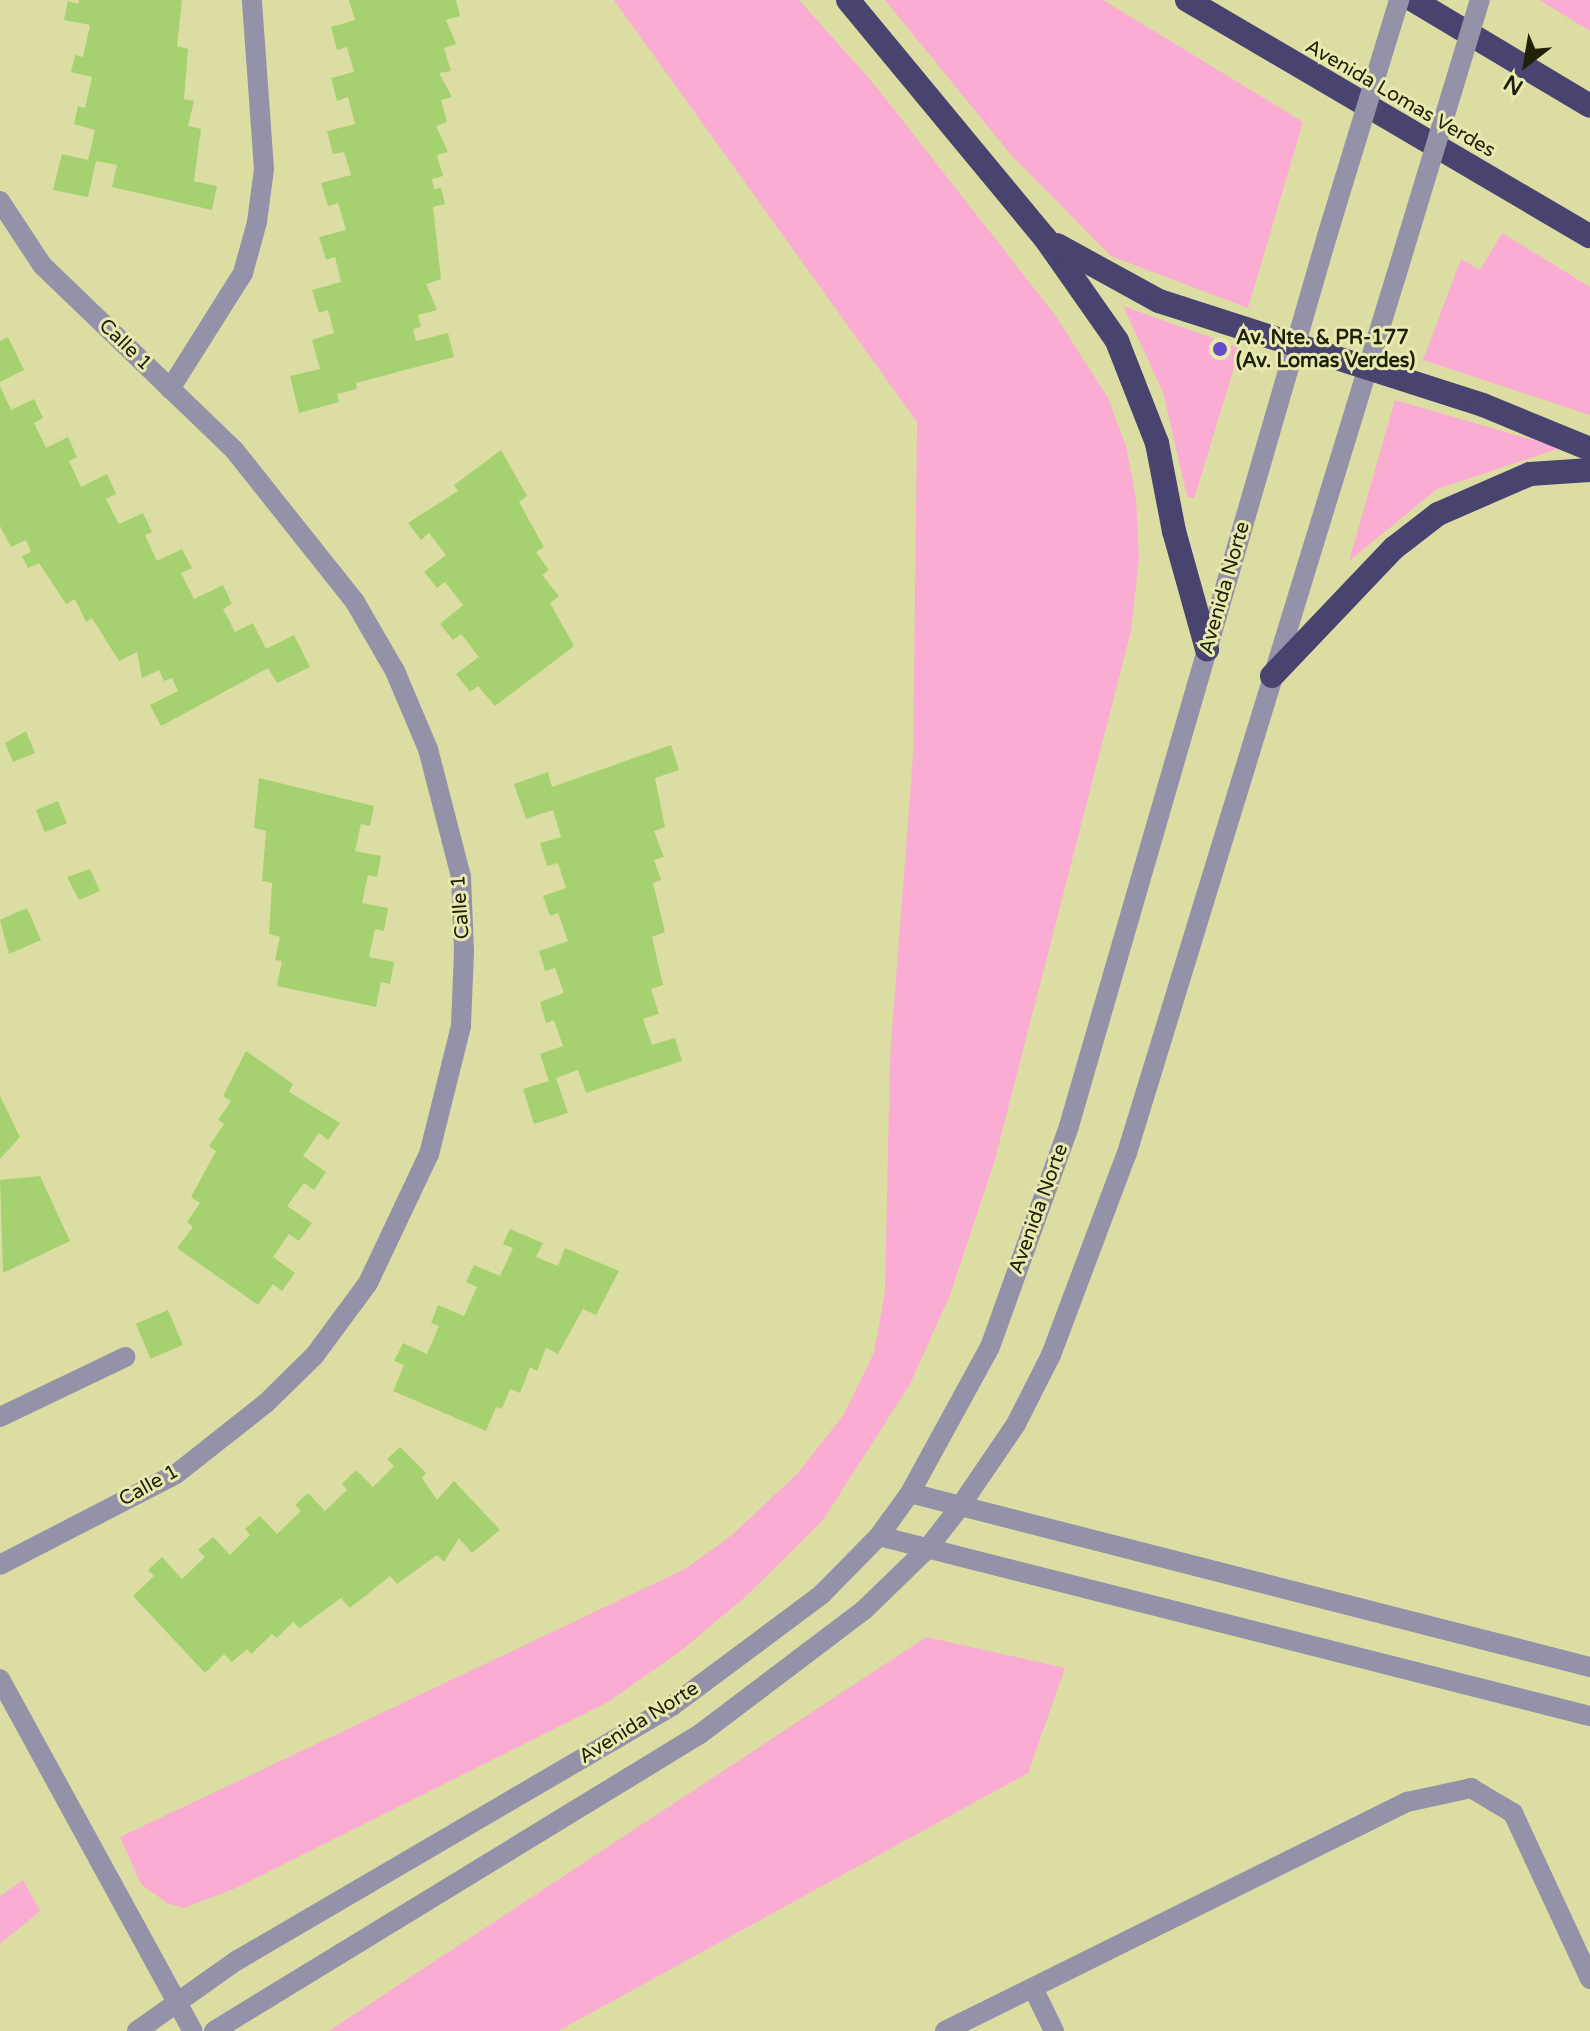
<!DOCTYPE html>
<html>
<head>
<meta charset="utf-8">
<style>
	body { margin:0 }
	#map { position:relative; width:1590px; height:2031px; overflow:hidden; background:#dcdda3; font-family:"Varela Round",sans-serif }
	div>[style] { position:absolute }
	.green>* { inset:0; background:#faacd2 }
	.building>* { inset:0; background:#a6d171; transform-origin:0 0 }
	.minor>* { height:20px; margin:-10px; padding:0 10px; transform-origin:10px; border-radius:10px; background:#9492a9 }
	.highway>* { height:24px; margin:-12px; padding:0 12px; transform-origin:12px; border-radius:12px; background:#494370 }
	.minor-bridge>* { height:20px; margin:-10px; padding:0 10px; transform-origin:10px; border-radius:10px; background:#9492a9 }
	.dots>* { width:22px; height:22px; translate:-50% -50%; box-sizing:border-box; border:4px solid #e9eab0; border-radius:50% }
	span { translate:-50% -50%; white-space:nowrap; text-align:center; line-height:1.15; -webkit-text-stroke:6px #e9eab0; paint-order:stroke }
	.street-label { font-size:20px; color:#21210b }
	.poi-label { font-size:20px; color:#21210b; font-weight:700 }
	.left { translate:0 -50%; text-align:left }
	.north { position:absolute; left:1486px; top:24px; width:80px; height:80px; -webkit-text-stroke:6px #e9eab0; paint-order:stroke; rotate:211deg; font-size:22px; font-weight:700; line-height:32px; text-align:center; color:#21210b }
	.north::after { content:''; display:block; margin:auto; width:28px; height:36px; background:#21210b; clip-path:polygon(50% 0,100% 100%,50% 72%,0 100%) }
</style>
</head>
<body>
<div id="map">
	<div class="green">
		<div style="clip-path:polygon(614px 0,799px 0,874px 84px,1055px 315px,1108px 398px,1126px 446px,1136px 498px,1139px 558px,1131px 631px,994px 1163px,950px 1295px,910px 1384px,823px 1520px,745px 1597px,682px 1650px,608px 1702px,236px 1888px,184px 1908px,167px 1903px,141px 1884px,120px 1837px,685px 1569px,731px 1536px,798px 1473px,844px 1414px,874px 1353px,885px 1291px,890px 1057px,913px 755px,917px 422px)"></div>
		<div style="clip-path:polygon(885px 0,1103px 0,1303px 122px,1248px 308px,1111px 256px,1012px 156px)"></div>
		<div style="clip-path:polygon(1539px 0,1590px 0,1590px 31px)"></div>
		<div style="clip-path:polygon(1502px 233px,1590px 287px,1590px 415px,1423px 360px,1461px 259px,1480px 270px)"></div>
		<div style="clip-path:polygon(1123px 306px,1240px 348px,1194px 499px,1187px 496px,1163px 392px)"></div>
		<div style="clip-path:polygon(1395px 400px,1561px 448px,1437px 489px,1349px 561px)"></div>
		<div style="clip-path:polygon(926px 1637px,1065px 1668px,1028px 1773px,558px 2031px,329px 2031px)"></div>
		<div style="clip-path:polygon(23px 1880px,40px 1911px,0 1944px,0 1896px)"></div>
	</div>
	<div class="building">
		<div style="clip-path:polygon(79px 0,182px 0,177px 46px,188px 49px,184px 99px,194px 101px,188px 126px,201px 129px,194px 181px,217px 186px,212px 210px,112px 187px,117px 165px,96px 161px,88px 197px,53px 190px,62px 154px,88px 160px,95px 130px,74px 124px,78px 106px,85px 108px,92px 77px,71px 72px,75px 55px,83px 57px,90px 25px,64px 20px,68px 1px,78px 4px)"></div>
		<div style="clip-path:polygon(349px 0,456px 0,460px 16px,446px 20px,456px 44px,444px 48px,451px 71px,439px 73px,452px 97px,441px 100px,447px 122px,436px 126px,448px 152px,437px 155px,443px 176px,432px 179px,434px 189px,441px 188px,445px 204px,433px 207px,441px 279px,426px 284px,437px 310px,418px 315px,421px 327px,413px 329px,416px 341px,448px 333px,454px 357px,356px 383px,357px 389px,337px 394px,339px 402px,299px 413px,290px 376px,320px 369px,312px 340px,334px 333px,328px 310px,319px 313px,312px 290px,341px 282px,335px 257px,326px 260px,319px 237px,346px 230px,338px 203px,328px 206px,321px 183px,351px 175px,344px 152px,333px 154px,327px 131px,355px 124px,348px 97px,337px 101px,331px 78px,354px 72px,347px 47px,337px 50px,331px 27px,355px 20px)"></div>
		<div style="clip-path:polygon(8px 337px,24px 370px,0 382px,0 341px)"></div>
		<div style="clip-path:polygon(0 386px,11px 410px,34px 399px,43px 418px,34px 423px,46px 448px,68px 437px,77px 457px,69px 461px,81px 487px,107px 474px,116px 494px,106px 499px,119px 524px,143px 513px,152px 532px,145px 535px,157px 561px,182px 549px,192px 568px,181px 573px,194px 599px,223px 585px,232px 604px,223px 609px,235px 632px,253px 623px,266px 649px,294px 635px,310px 667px,277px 683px,268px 668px,161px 726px,150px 705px,178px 691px,172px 678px,164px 681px,159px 670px,142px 678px,137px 652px,119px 661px,92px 618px,86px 622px,75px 599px,66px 604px,39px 563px,28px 568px,22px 556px,31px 552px,26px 540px,11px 547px,0 526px)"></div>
		<div style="clip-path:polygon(501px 450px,527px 496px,519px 502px,544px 547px,536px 552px,549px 570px,542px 575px,559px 596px,550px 603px,574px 646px,495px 706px,478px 686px,470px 692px,456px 674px,479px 657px,461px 634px,453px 640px,440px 624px,463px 605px,445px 582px,437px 588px,424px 572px,446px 555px,429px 533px,421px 540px,408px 523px,458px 491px,454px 485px)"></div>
		<div style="clip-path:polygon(26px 731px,35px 753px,13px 762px,5px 743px)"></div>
		<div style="clip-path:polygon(671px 745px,679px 770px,655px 778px,665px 827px,654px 831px,664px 857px,654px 860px,661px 880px,653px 883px,665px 932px,652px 937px,663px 985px,651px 989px,659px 1014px,643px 1019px,652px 1045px,675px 1038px,682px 1061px,586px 1093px,578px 1070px,556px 1078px,568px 1113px,534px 1124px,523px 1089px,549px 1081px,540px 1054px,563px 1046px,554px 1020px,546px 1023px,540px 1002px,564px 993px,555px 968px,545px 971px,539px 951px,568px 941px,558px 913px,550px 916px,543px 896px,566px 888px,558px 863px,547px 866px,540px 843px,561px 837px,553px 810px,526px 819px,514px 784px,548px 772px,552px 787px)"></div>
		<div style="clip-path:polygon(259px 778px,374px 806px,370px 826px,361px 824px,355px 851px,381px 856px,377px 877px,368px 875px,362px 903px,388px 908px,384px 931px,375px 929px,369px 957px,394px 962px,390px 984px,381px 982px,376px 1007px,277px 986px,282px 961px,275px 960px,280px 937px,269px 934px,272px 883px,262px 881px,266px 831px,254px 828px)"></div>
		<div style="left:58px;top:801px;width:24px;height:24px;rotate:68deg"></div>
		<div style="clip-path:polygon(90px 869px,100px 891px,79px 900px,67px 877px)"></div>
		<div style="clip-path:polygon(27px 908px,41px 940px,9px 954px,0 920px)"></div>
		<div style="clip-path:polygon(246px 1051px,293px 1084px,289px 1092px,340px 1123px,328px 1140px,319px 1133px,303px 1156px,326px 1172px,314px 1190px,304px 1183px,287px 1206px,312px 1223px,299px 1241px,289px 1234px,273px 1257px,295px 1273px,282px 1291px,273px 1284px,258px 1305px,177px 1248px,193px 1227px,187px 1222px,200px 1203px,191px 1197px,216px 1151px,209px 1146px,224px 1124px,218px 1120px,231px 1101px,223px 1096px)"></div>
		<div style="clip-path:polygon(0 1096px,20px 1137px,0 1159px)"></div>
		<div style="clip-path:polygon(40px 1176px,70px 1241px,3px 1273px,0 1180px)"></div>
		<div style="clip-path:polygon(510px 1229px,543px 1243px,536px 1257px,558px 1266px,565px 1248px,619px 1271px,596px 1315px,583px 1309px,558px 1354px,546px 1348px,537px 1371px,530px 1367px,520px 1393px,510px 1389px,502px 1409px,496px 1407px,486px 1431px,393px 1391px,404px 1365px,394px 1361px,403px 1343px,427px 1354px,439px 1326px,431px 1323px,438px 1305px,464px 1316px,477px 1287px,466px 1282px,474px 1265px,500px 1276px,513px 1248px,503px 1244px)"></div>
		<div style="left:168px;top:1310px;width:38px;height:35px;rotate:67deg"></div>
		<div style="clip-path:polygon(400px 1447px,426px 1473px,422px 1478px,437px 1500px,454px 1481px,500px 1530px,472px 1553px,459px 1538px,444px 1562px,437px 1555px,397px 1584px,390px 1576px,350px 1608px,341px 1598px,300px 1628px,293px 1622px,277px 1638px,272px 1634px,251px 1654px,247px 1649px,232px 1662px,224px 1654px,205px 1673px,133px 1596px,154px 1576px,148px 1570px,162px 1557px,182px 1579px,205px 1557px,198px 1550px,213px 1537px,230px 1555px,250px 1535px,245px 1529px,260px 1516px,277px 1534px,301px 1511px,295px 1505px,308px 1493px,325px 1511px,347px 1490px,342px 1484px,356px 1470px,373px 1487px,394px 1466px,387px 1459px)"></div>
	</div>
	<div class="minor">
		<div style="left:0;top:201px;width:77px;rotate:56.7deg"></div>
		<div style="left:42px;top:265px;width:268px;rotate:43.9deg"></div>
		<div style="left:235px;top:451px;width:193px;rotate:51.5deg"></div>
		<div style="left:355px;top:602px;width:80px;rotate:59.9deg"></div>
		<div style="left:395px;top:671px;width:85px;rotate:67.1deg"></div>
		<div style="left:428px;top:749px;width:132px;rotate:75.5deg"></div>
		<div style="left:461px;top:877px;width:74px;rotate:87.7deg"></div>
		<div style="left:464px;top:951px;width:75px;rotate:92.3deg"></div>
		<div style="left:461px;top:1026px;width:132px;rotate:104deg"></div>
		<div style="left:429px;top:1154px;width:143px;rotate:115.3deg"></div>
		<div style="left:368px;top:1283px;width:89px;rotate:126.4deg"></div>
		<div style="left:315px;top:1355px;width:69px;rotate:135.6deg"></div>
		<div style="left:266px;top:1403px;width:115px;rotate:141.7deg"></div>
		<div style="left:176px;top:1474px;width:198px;rotate:152.7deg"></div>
		<div style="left:170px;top:389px;width:137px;rotate:-57.8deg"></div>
		<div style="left:243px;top:273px;width:53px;rotate:-74.6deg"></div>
		<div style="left:257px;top:222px;width:53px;rotate:-82.5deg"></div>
		<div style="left:264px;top:169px;width:169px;rotate:-94.1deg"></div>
		<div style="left:0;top:1417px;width:139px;rotate:-25.6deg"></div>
		<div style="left:910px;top:1493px;width:702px;rotate:14.35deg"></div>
		<div style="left:879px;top:1536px;width:733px;rotate:14.21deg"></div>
		<div style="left:0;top:1679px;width:401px;rotate:61.3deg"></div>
		<div style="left:1033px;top:1988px;width:48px;rotate:64deg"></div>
		<div style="left:137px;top:2031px;width:121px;rotate:-35.3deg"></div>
		<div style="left:236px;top:1961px;width:505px;rotate:-30.32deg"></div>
		<div style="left:672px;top:1706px;width:187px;rotate:-36.7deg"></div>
		<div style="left:822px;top:1594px;width:81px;rotate:-45.5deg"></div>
		<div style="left:879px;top:1536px;width:53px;rotate:-54.2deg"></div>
		<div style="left:910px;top:1493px;width:166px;rotate:-61.3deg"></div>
		<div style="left:990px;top:1347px;width:235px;rotate:-70.3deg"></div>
		<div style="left:1069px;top:1126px;width:927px;rotate:-73.83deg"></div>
		<div style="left:214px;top:2031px;width:570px;rotate:-31.43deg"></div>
		<div style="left:700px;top:1734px;width:206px;rotate:-37.1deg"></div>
		<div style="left:864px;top:1610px;width:88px;rotate:-44.1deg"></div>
		<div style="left:927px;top:1549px;width:52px;rotate:-52deg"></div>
		<div style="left:959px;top:1508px;width:102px;rotate:-55.8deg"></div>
		<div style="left:1016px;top:1424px;width:77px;rotate:-63.1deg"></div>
		<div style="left:1051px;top:1355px;width:216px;rotate:-69.4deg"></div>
		<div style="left:1127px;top:1153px;width:917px;rotate:-72.95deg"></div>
		<div style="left:945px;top:2031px;width:516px;rotate:-26.37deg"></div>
		<div style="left:1407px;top:1802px;width:66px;rotate:-12.3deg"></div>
		<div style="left:1471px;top:1788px;width:49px;rotate:30.8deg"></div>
		<div style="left:1513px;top:1813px;width:183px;rotate:65.1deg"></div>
	</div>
	<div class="highway">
		<div style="left:848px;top:0;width:309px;rotate:50.4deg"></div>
		<div style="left:1045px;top:238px;width:126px;rotate:55deg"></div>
		<div style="left:1117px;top:341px;width:110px;rotate:68.6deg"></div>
		<div style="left:1157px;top:443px;width:90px;rotate:79.1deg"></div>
		<div style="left:1174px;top:531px;width:123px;rotate:74.4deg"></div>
		<div style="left:1187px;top:0;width:467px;rotate:30.4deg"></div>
		<div style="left:1413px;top:0;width:206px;rotate:30.9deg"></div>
		<div style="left:1057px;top:245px;width:116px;rotate:28.8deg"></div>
		<div style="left:1159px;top:301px;width:340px;rotate:17.8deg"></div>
		<div style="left:1483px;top:405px;width:116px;rotate:22.4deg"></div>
		<div style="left:1272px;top:676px;width:177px;rotate:-46.4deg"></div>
		<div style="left:1394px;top:548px;width:56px;rotate:-37.7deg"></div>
		<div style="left:1438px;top:514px;width:100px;rotate:-23.5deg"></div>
		<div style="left:1530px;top:474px;width:60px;rotate:-3.8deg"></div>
	</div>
	<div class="minor-bridge">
		<div style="left:1327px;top:236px;width:247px;rotate:-73deg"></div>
		<div style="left:1396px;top:276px;width:288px;rotate:-73.1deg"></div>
	</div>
	<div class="dots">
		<div style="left:1220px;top:349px;background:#664bc4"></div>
	</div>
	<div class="street-label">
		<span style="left:1400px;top:99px;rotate:30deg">Avenida Lomas Verdes</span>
		<span style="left:125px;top:345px;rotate:44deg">Calle 1</span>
		<span style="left:1225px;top:588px;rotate:-74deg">Avenida Norte</span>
		<span style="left:461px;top:907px;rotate:-94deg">Calle 1</span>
		<span style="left:1039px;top:1209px;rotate:-70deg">Avenida Norte</span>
		<span style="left:149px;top:1486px;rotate:-29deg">Calle 1</span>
		<span style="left:639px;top:1723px;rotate:-32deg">Avenida Norte</span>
	</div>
	<div class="poi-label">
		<span class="left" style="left:1236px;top:350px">Av. Nte. &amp; PR-177<br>(Av. Lomas Verdes)</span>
	</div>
	<div class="north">N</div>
</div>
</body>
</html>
